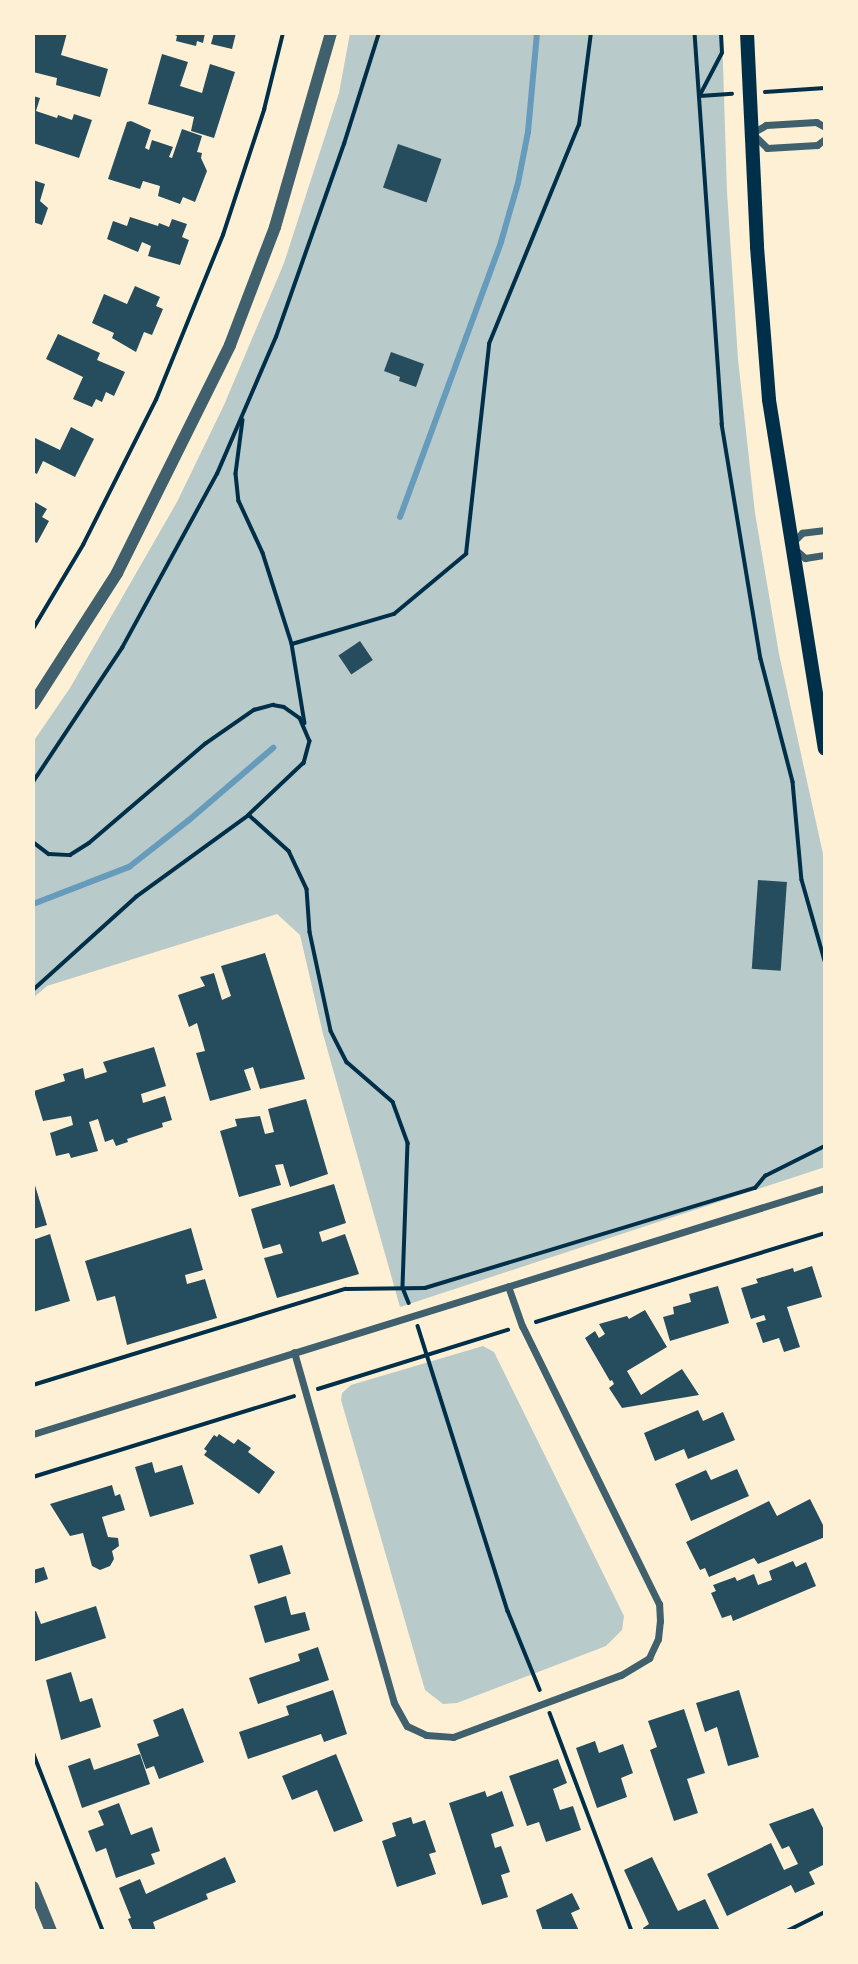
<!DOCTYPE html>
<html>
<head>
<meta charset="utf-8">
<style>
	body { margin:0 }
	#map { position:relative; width:858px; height:1964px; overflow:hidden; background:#fdf0d5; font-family:Cabin,sans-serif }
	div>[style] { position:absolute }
	.green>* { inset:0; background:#b9caca }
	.stream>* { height:6px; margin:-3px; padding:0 3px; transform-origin:3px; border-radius:3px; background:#669bbc }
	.building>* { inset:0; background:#264d5e; transform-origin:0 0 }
	.path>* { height:3.5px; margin:-1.75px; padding:0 1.75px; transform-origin:1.75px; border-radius:1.75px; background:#003049 }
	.minor>* { height:7px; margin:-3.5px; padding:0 3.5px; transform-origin:3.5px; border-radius:3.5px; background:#3f606c }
	.tertiary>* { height:12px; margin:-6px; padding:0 6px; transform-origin:6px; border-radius:6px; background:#3f606c }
	.secondary>* { height:14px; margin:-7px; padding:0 7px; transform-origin:7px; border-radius:7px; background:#003049 }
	span { translate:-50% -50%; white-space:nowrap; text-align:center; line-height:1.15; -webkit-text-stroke:5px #fdf0d5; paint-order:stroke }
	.frame { position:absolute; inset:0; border:35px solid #fdf0d5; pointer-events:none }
</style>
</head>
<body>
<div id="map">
	<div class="green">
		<div style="clip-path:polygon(350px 33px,722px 33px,727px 192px,738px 359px,755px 513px,779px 654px,825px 863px,825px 1167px,400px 1307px,323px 1034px,300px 935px,277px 914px,47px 986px,33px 998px,33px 742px,70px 688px,177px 502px,224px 405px,284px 263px,339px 93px)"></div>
		<div style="clip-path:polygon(483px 1346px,494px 1352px,624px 1616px,622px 1630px,606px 1646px,457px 1703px,443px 1704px,425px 1690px,341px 1400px,342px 1393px,351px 1385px)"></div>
	</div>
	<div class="stream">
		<div style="left:400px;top:517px;width:293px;rotate:-69.8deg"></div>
		<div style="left:501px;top:242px;width:61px;rotate:-73.9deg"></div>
		<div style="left:518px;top:183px;width:52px;rotate:-78.9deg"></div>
		<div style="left:528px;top:132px;width:99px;rotate:-84.8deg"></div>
		<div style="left:33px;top:904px;width:103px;rotate:-21.1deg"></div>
		<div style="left:129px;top:867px;width:76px;rotate:-38.1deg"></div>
		<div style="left:189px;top:820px;width:111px;rotate:-40.6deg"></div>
	</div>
	<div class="building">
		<div style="clip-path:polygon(34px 33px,67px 33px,61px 55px,108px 69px,100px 97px,56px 85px,57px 78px,33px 72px)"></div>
		<div style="clip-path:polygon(171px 33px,205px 33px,203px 43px,197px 41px,196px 46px,176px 41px,177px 36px)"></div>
		<div style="clip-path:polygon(214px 33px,236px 33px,232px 49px,211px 44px)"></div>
		<div style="clip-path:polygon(162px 54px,188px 62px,180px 86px,202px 93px,210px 64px,235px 72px,214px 138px,191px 131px,194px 117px,148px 104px)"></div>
		<div style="clip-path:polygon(33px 96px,40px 98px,36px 111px,57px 118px,58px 115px,72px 120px,74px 114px,92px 120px,79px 158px,33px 143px)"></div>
		<div style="clip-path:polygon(131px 121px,151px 130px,145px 148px,149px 150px,152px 140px,173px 147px,169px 157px,172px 158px,182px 129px,202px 136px,197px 152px,202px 153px,201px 158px,207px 171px,195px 202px,183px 197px,180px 204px,158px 196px,160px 186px,143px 181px,140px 189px,108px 179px,127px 122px)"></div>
		<div style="left:398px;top:144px;width:46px;height:46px;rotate:19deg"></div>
		<div style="clip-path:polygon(33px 180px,45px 184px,40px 201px,48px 208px,42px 225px,33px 222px)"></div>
		<div style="clip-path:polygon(130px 217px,158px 226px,159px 223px,169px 227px,172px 219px,187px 224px,182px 237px,189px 240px,180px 265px,148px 256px,151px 246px,142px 242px,138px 252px,107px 239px,113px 221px,127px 226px)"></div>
		<div style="clip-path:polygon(135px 286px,160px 297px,156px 306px,163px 309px,152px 335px,144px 332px,136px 352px,112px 338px,114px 333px,92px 323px,104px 294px,127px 304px)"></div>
		<div style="clip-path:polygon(58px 334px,100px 353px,97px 360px,125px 372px,114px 396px,106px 392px,102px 402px,96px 399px,92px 407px,73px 399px,83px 377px,46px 359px)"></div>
		<div style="clip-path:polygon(391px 352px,424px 364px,416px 387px,399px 381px,400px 377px,384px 371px)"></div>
		<div style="clip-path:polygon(71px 427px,94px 439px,75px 477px,43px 461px,37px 474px,33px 472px,33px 437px,60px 450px)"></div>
		<div style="clip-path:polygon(33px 501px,47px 509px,42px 517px,49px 521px,37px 543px,33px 541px)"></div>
		<div style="left:360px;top:641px;width:23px;height:26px;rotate:56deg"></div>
		<div style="left:758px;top:880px;width:29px;height:89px;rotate:4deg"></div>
		<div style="clip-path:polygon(265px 953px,305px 1079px,260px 1089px,253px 1067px,244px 1070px,251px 1090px,210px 1101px,196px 1053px,205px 1051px,197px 1023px,189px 1027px,178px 995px,205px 986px,200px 977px,214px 973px,222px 1000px,231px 996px,221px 966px)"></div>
		<div style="clip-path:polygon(154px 1047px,166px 1086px,141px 1094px,143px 1103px,165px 1096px,172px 1120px,162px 1123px,163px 1127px,127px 1139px,128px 1142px,116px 1146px,113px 1139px,105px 1142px,98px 1119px,89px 1122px,98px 1151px,71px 1158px,69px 1153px,56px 1156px,50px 1133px,73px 1125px,71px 1116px,43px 1121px,34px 1091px,65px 1081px,63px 1074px,83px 1068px,85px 1079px,107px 1072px,103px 1062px)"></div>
		<div style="clip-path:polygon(306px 1099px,328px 1174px,290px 1187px,283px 1164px,275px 1165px,281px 1185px,239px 1197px,220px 1131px,237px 1126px,235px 1119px,260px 1116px,265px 1134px,274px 1132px,268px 1109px)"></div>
		<div style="clip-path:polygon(34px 1182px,47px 1225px,33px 1229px,33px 1183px)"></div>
		<div style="clip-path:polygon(334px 1184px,346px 1223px,319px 1232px,322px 1242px,345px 1234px,359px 1274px,277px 1298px,264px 1258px,283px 1253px,280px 1244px,263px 1249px,251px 1209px)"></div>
		<div style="clip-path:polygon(191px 1228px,203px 1270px,185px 1275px,187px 1284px,205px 1279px,217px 1318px,127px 1345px,115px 1296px,97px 1301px,85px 1261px)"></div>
		<div style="clip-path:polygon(50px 1234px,70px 1301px,33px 1312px,33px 1240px)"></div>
		<div style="clip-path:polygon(812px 1266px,822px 1297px,787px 1307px,800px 1347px,784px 1352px,779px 1338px,763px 1343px,756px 1323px,766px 1320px,764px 1315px,751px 1319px,741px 1288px,758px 1283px,756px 1279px,793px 1268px,794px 1272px)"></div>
		<div style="clip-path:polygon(718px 1286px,729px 1323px,670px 1341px,663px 1317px,674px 1314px,673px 1307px,691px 1302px,689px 1294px)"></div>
		<div style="clip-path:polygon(645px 1310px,667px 1347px,627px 1371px,641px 1395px,682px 1369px,699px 1395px,622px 1408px,609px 1388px,614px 1384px,612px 1380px,610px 1381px,585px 1338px,595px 1331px,599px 1338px,605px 1334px,599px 1324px,627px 1316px,629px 1319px)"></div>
		<div style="clip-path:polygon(698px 1410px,703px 1421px,723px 1412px,735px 1440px,688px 1459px,684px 1449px,655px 1461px,644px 1433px)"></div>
		<div style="clip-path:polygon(219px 1434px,234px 1444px,238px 1439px,251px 1448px,248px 1452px,275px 1472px,259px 1494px,204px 1455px,207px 1451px,204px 1449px,214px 1435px,217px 1437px)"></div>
		<div style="clip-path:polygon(152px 1462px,155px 1473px,182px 1465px,194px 1504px,150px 1517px,135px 1467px)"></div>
		<div style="clip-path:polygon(737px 1469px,749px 1496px,691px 1521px,675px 1484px,706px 1470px,711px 1480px)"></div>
		<div style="clip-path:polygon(112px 1485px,115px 1496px,120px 1494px,125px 1510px,102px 1517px,108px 1537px,118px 1538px,119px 1546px,112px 1551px,114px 1559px,110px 1566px,100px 1570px,92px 1566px,83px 1533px,70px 1536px,50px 1504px)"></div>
		<div style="clip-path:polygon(810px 1499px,825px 1529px,825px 1537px,758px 1564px,754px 1558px,709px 1577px,705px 1568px,700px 1570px,686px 1542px,769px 1501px,777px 1516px)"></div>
		<div style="left:282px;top:1545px;width:30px;height:34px;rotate:73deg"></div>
		<div style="clip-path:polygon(793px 1561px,796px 1567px,806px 1562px,816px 1586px,733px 1621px,731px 1615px,722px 1618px,711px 1593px,716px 1591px,713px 1585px,735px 1577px,737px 1581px,754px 1574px,758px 1585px,772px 1580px,769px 1571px)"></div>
		<div style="clip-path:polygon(44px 1567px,48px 1579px,33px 1584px,33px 1570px)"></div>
		<div style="clip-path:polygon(286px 1596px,291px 1615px,305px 1612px,310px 1630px,265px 1643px,254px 1606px)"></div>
		<div style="clip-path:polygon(96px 1606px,106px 1638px,33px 1662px,33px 1612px,36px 1611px,41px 1624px)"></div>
		<div style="clip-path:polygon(318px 1647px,329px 1680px,258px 1704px,249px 1678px,300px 1661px,298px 1654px)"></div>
		<div style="clip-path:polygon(71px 1672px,80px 1702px,92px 1698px,101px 1727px,61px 1740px,46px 1680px)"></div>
		<div style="clip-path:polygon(333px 1690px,347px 1734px,324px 1742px,321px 1734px,248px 1759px,239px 1732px,289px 1715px,286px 1706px)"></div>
		<div style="clip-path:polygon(739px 1690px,759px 1757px,728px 1766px,717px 1727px,705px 1732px,696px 1703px)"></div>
		<div style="clip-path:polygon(183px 1708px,204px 1762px,159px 1779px,154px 1766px,146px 1769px,137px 1744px,159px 1736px,153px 1720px)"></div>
		<div style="clip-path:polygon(684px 1709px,705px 1773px,687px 1779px,698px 1813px,674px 1821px,650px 1750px,657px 1747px,648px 1721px)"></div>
		<div style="clip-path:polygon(595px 1741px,599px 1753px,623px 1744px,633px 1773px,621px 1778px,627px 1797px,597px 1808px,576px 1748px)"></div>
		<div style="clip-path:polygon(140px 1754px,150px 1784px,82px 1808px,68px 1766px,90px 1758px,94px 1770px)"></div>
		<div style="clip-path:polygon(336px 1754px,363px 1821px,334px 1832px,317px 1790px,292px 1800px,282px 1776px)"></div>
		<div style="clip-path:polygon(558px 1759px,567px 1783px,553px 1789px,560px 1810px,573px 1806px,581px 1830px,546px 1842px,539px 1822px,527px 1826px,509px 1776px)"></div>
		<div style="clip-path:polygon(485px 1791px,487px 1797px,502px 1791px,514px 1826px,491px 1834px,495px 1848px,501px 1846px,510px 1872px,501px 1875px,508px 1897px,482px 1905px,449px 1803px)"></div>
		<div style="clip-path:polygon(119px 1803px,131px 1835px,152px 1827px,160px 1851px,151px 1854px,155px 1864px,116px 1878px,106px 1848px,96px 1852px,88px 1831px,104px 1825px,98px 1811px)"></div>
		<div style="clip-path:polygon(813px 1808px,825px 1832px,825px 1864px,809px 1872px,815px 1884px,795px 1893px,791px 1885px,727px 1916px,707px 1874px,771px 1843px,784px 1870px,798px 1864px,789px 1846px,782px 1849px,769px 1824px)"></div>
		<div style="clip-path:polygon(411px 1817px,413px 1824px,425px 1820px,436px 1852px,429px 1854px,436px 1874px,397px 1887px,382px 1841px,396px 1836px,392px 1823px)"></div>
		<div style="clip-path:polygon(225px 1857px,236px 1882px,206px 1894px,208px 1899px,153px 1922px,156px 1931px,133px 1931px,128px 1919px,131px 1918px,119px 1888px,140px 1879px,146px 1894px)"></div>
		<div style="clip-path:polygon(652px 1857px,678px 1911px,705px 1899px,720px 1931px,644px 1931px,643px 1928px,649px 1924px,624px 1870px)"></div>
		<div style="clip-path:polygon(572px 1893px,580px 1909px,571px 1913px,579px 1931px,543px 1931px,536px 1910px)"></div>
	</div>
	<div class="path">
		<div style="left:695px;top:33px;width:392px;rotate:86deg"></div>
		<div style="left:722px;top:424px;width:238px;rotate:80.6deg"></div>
		<div style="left:761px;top:659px;width:127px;rotate:75.4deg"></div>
		<div style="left:793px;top:782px;width:98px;rotate:84.8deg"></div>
		<div style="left:802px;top:880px;width:84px;rotate:74.1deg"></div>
		<div style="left:765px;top:92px;width:60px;rotate:-3.8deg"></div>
		<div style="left:700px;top:95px;width:47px;rotate:-62.4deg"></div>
		<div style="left:722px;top:53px;width:20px;rotate:-93deg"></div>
		<div style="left:700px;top:96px;width:32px;rotate:-4deg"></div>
		<div style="left:243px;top:420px;width:54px;rotate:97.4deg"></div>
		<div style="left:236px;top:474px;width:27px;rotate:84deg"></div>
		<div style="left:239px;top:501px;width:57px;rotate:65.2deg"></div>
		<div style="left:263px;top:553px;width:96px;rotate:72.3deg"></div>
		<div style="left:292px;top:644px;width:80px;rotate:80.7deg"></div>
		<div style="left:33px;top:629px;width:98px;rotate:-59.2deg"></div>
		<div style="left:83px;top:545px;width:162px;rotate:-63.3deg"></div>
		<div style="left:156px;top:400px;width:178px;rotate:-67.9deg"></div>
		<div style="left:223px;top:235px;width:132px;rotate:-71.8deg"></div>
		<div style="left:264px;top:110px;width:79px;rotate:-76.1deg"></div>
		<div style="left:292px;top:644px;width:106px;rotate:-16.4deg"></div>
		<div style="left:394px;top:614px;width:94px;rotate:-39.8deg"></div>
		<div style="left:466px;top:554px;width:211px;rotate:-83.7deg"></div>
		<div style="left:489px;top:344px;width:237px;rotate:-67.7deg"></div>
		<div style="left:579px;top:125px;width:93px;rotate:-82.6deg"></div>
		<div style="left:33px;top:782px;width:161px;rotate:-56.4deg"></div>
		<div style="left:122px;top:648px;width:198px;rotate:-61.4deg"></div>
		<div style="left:217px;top:474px;width:149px;rotate:-66.7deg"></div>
		<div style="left:276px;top:337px;width:205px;rotate:-70.6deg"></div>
		<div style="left:344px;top:144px;width:116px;rotate:-72.5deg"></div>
		<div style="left:33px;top:842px;width:20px;rotate:37deg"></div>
		<div style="left:49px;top:854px;width:21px;rotate:3deg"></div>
		<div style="left:70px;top:855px;width:22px;rotate:-32deg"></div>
		<div style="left:89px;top:843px;width:153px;rotate:-40.5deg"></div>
		<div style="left:205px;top:744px;width:60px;rotate:-34.8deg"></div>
		<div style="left:254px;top:710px;width:20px;rotate:-15deg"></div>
		<div style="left:273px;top:705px;width:11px;rotate:10deg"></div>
		<div style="left:284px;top:707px;width:19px;rotate:35deg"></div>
		<div style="left:300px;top:718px;width:25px;rotate:67deg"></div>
		<div style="left:310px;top:741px;width:23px;rotate:105deg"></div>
		<div style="left:304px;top:763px;width:76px;rotate:136.6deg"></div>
		<div style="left:249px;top:815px;width:54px;rotate:42deg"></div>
		<div style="left:289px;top:851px;width:42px;rotate:64.7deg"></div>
		<div style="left:307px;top:889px;width:43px;rotate:86deg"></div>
		<div style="left:310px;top:932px;width:101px;rotate:78deg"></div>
		<div style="left:331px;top:1031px;width:35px;rotate:63deg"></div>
		<div style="left:347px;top:1062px;width:61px;rotate:41deg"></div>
		<div style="left:393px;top:1102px;width:44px;rotate:69.9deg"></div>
		<div style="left:408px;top:1143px;width:145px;rotate:92deg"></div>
		<div style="left:403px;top:1288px;width:16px;rotate:68deg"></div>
		<div style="left:33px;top:990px;width:139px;rotate:-42.1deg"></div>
		<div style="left:136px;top:897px;width:140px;rotate:-36deg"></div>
		<div style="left:536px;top:1322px;width:302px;rotate:-17.1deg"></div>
		<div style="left:418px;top:1326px;width:299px;rotate:72.5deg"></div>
		<div style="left:508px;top:1611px;width:85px;rotate:67.9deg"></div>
		<div style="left:33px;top:1385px;width:327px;rotate:-17.1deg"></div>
		<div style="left:346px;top:1289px;width:79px;rotate:-0.7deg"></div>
		<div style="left:425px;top:1288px;width:345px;rotate:-16.9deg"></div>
		<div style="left:755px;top:1188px;width:16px;rotate:-50deg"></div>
		<div style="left:765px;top:1176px;width:67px;rotate:-26.6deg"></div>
		<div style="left:318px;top:1389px;width:199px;rotate:-17.3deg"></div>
		<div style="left:33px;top:1477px;width:273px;rotate:-17.2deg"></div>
		<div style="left:550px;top:1713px;width:233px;rotate:69.4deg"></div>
		<div style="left:33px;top:1752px;width:192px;rotate:68.6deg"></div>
		<div style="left:787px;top:1931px;width:42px;rotate:-26.6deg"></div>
	</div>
	<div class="minor">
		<div style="left:825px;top:127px;width:10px;rotate:-151deg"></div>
		<div style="left:816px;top:122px;width:50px;rotate:176.6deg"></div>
		<div style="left:766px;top:125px;width:16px;rotate:150deg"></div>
		<div style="left:752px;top:133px;width:21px;rotate:45deg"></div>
		<div style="left:767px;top:148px;width:50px;rotate:-3.4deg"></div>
		<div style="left:817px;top:145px;width:10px;rotate:-37deg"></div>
		<div style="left:825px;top:530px;width:23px;rotate:173deg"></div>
		<div style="left:802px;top:533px;width:17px;rotate:135deg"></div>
		<div style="left:790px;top:545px;width:20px;rotate:41deg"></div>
		<div style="left:805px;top:558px;width:20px;rotate:-9deg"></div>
		<div style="left:294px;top:1352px;width:365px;rotate:74.1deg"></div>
		<div style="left:394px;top:1703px;width:26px;rotate:61deg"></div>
		<div style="left:407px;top:1726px;width:21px;rotate:25deg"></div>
		<div style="left:426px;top:1735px;width:27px;rotate:4deg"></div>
		<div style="left:453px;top:1737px;width:179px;rotate:-20.3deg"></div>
		<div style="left:621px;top:1675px;width:33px;rotate:-31deg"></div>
		<div style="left:649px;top:1658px;width:21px;rotate:-65deg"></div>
		<div style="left:658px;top:1639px;width:18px;rotate:-84deg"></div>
		<div style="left:660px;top:1621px;width:17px;rotate:-93deg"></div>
		<div style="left:659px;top:1604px;width:310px;rotate:-116.2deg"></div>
		<div style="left:522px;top:1326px;width:42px;rotate:-109.3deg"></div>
		<div style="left:33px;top:1434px;width:829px;rotate:-17.26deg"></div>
	</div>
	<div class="tertiary">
		<div style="left:33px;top:704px;width:156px;rotate:-57.3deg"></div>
		<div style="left:117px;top:573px;width:254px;rotate:-63.6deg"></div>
		<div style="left:230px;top:345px;width:126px;rotate:-69.1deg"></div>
		<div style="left:275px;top:227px;width:202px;rotate:-73.9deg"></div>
		<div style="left:33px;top:1887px;width:48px;rotate:67.8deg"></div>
	</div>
	<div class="secondary">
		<div style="left:747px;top:33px;width:214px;rotate:87.3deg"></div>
		<div style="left:757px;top:247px;width:153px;rotate:85.5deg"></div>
		<div style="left:769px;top:400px;width:353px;rotate:80.9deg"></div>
	</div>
	<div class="frame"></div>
</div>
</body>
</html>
